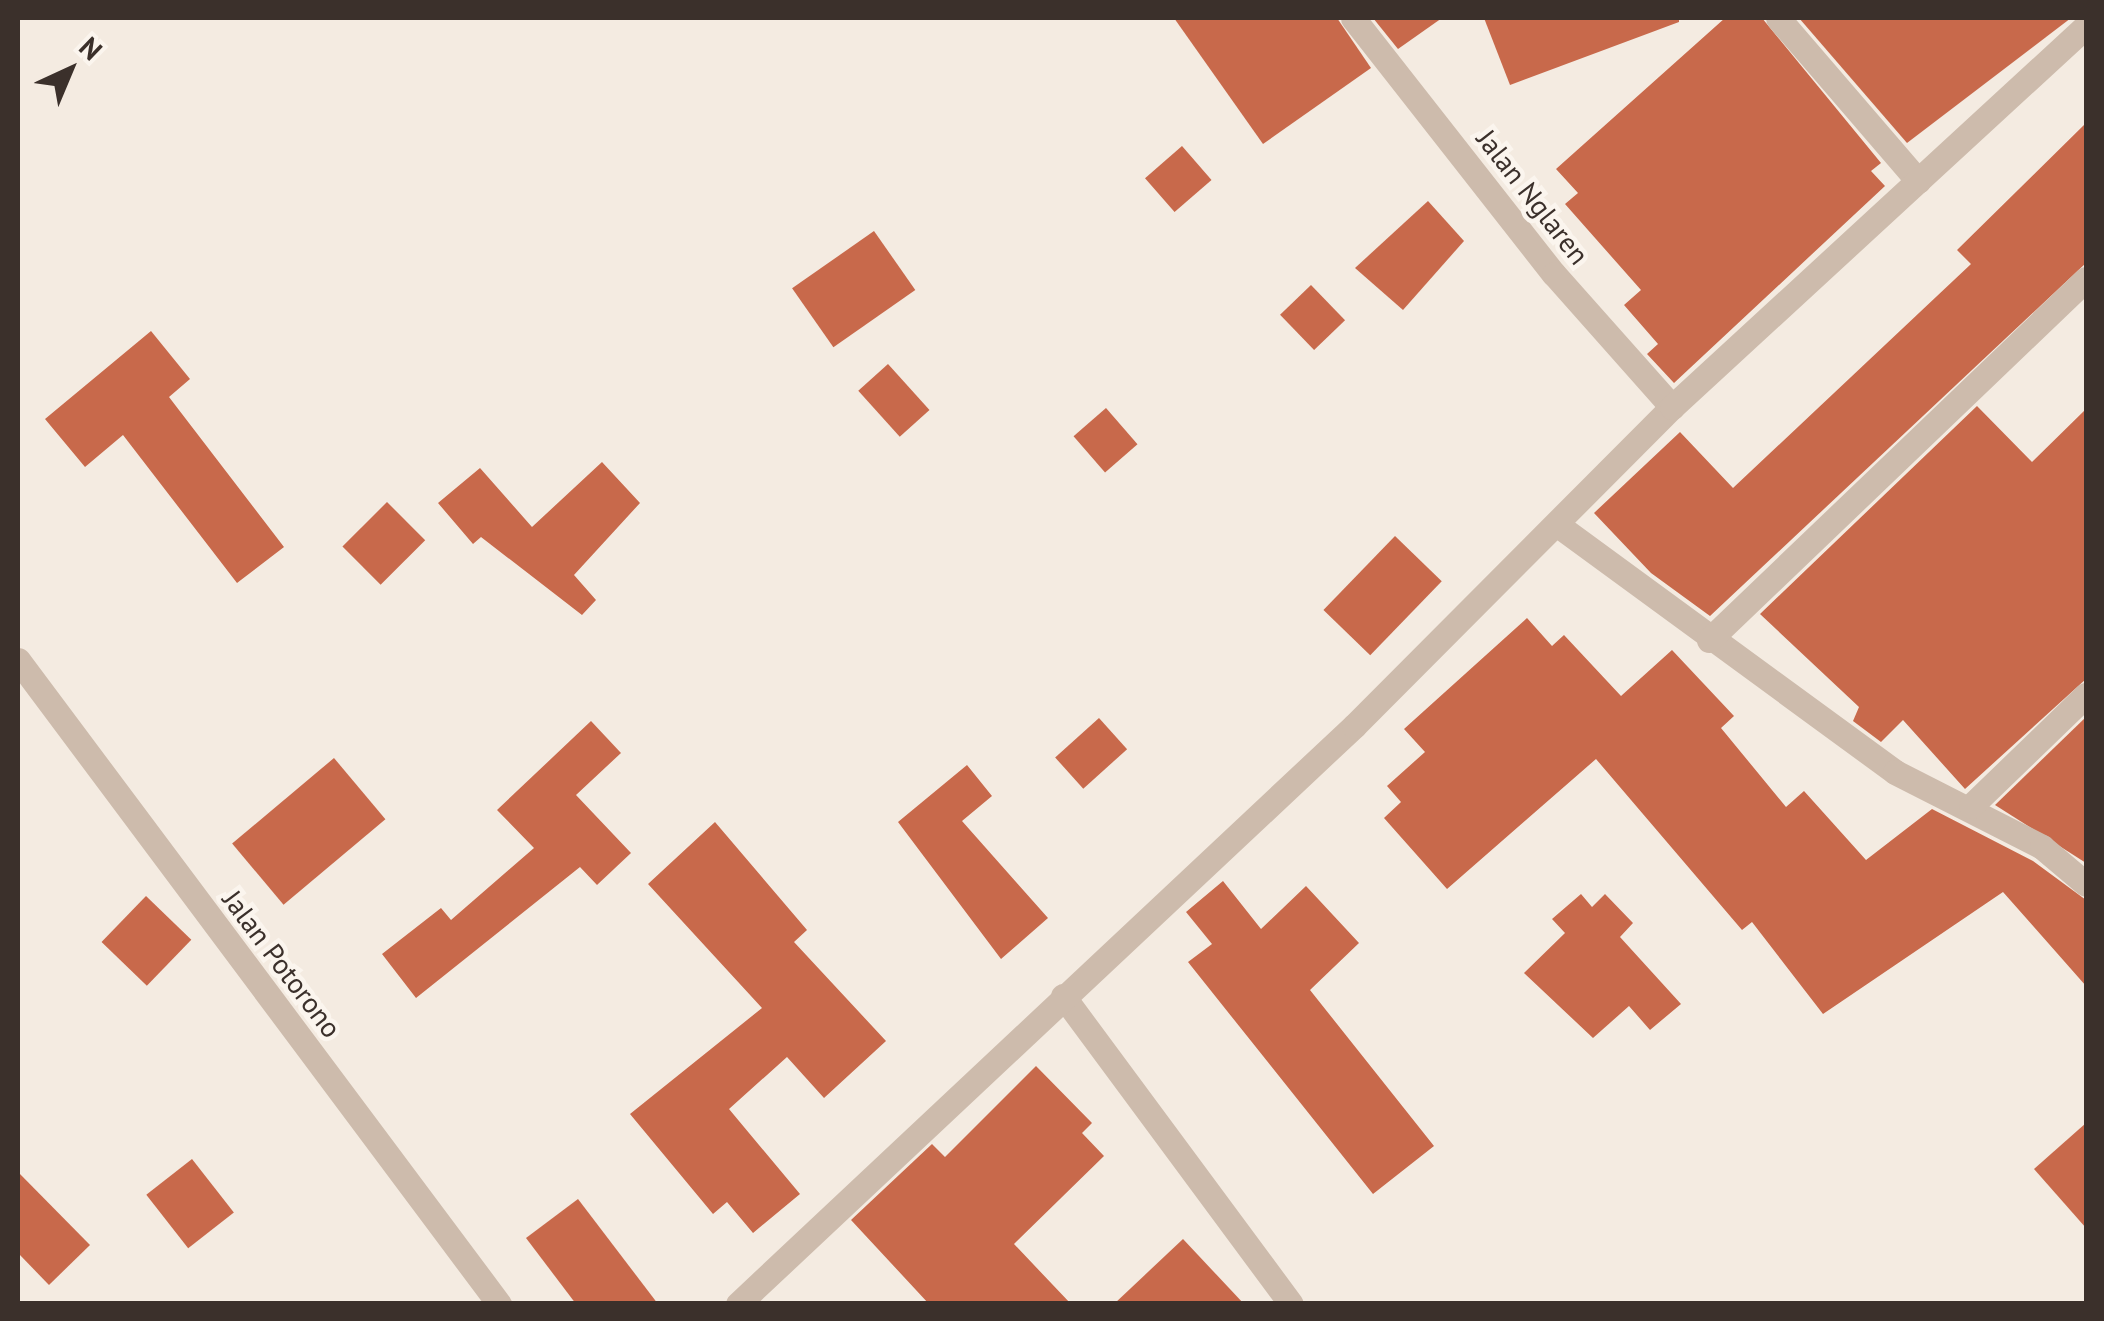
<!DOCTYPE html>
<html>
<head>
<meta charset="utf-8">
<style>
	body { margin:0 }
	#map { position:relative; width:2104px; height:1321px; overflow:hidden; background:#f4ebe1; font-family:"PT Sans",sans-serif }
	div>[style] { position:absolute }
	.building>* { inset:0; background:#c8694b; transform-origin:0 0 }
	.minor>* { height:25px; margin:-12.5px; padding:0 12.5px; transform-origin:12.5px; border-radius:12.5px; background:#cdbbac }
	span { translate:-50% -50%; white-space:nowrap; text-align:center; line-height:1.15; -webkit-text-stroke:9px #fbf5ee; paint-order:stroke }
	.street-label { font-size:28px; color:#3b302b }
	.frame { position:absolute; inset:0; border:20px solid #3b302b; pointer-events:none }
	.north { position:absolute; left:20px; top:20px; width:100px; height:100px; -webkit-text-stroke:8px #fbf5ee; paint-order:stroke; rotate:44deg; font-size:28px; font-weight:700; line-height:40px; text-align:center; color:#3b302b }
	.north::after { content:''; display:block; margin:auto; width:35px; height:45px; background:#3b302b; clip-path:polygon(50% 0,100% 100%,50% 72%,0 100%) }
</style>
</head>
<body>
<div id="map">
	<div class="building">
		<div style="clip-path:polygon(1174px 18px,1337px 18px,1371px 68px,1263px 144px)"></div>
		<div style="clip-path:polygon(1373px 18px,1442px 18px,1398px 49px)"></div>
		<div style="clip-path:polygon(1484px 18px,1679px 18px,1679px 22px,1510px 85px)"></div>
		<div style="clip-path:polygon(1725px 18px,1762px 18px,1881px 163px,1871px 171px,1885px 186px,1674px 383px,1647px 354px,1658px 344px,1624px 305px,1641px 290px,1565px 204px,1578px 193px,1556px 169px)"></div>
		<div style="clip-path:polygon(1799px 18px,2071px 18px,1907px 143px)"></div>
		<div style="clip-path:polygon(2086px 123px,2086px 263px,1710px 616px,1651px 573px,1594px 513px,1680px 432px,1733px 488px,1971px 264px,1957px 250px)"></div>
		<div style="left:1182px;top:146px;width:45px;height:49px;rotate:49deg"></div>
		<div style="clip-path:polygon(1428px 201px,1464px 241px,1403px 310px,1355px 268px)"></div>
		<div style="left:874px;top:231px;width:72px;height:100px;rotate:55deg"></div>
		<div style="left:1311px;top:285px;width:49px;height:43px;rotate:46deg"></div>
		<div style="clip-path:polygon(151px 331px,190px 379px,169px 397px,284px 547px,237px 583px,123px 435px,85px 467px,45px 419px)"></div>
		<div style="left:888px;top:364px;width:62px;height:40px;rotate:48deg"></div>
		<div style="clip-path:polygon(1977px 406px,2032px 462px,2086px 409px,2086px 679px,1965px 789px,1903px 720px,1881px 742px,1853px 721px,1859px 707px,1760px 614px)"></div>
		<div style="left:1106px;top:408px;width:48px;height:43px;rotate:49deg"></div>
		<div style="clip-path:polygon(602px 462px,640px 503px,574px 575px,596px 600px,582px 615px,481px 537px,473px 544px,438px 503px,480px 468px,532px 527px)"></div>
		<div style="left:387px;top:502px;width:54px;height:63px;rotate:45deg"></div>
		<div style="left:1395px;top:536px;width:65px;height:103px;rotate:44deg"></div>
		<div style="clip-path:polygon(1527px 618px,1552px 646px,1564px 635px,1621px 696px,1672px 650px,1734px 716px,1721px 728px,1786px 807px,1804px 791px,1866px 860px,1932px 809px,2033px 861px,2086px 900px,2086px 986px,2003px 892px,1823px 1014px,1752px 922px,1742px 930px,1596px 759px,1447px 889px,1384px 818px,1401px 802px,1387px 786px,1425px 752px,1404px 729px)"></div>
		<div style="clip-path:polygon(2086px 717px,2086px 863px,1995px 805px)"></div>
		<div style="left:1099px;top:718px;width:42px;height:59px;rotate:48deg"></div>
		<div style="clip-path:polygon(591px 721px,621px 753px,576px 795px,631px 853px,597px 885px,580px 867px,416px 998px,382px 954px,441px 908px,451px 920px,534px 848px,497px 810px)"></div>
		<div style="left:334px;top:758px;width:80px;height:133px;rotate:50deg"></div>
		<div style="clip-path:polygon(967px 765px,992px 796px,962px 821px,1048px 918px,1001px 959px,898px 822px)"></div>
		<div style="clip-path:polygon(715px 822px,807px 930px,794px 942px,886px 1041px,824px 1098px,787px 1057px,729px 1109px,800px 1194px,753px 1233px,727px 1202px,713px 1214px,630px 1114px,762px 1008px,648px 884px)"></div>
		<div style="clip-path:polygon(1223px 881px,1261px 929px,1306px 886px,1359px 943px,1310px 990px,1434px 1146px,1373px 1194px,1188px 962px,1212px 944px,1186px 912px)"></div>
		<div style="clip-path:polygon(1581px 894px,1592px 907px,1605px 894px,1633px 923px,1620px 937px,1681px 1004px,1650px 1030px,1629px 1006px,1593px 1038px,1524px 973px,1565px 933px,1552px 919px)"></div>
		<div style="left:146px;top:896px;width:63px;height:64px;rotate:44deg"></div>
		<div style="clip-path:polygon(1036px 1066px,1092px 1123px,1082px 1133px,1104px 1156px,1014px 1244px,1071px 1304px,929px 1304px,851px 1220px,932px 1144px,945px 1157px)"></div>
		<div style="clip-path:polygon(2086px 1123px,2086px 1228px,2034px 1169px)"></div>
		<div style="left:192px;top:1159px;width:68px;height:58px;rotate:52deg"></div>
		<div style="clip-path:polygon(18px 1172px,90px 1245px,49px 1285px,18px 1253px)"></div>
		<div style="clip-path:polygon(578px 1199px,658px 1304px,576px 1304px,526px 1238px)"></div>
		<div style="clip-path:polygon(1183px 1239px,1244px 1304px,1114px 1304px)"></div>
	</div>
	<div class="minor">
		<div style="left:1353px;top:18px;width:325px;rotate:51.9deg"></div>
		<div style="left:1554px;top:274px;width:178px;rotate:48.4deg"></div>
		<div style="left:1778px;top:18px;width:215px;rotate:49.3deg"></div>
		<div style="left:1559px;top:526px;width:416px;rotate:36.2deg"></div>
		<div style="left:1895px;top:772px;width:165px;rotate:27deg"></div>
		<div style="left:2042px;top:847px;width:57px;rotate:40.1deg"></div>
		<div style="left:1709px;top:640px;width:522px;rotate:-43.76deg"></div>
		<div style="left:18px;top:660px;width:804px;rotate:53.24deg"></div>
		<div style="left:1971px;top:806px;width:160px;rotate:-44deg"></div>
		<div style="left:1063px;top:996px;width:383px;rotate:53.5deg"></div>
		<div style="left:738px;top:1304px;width:845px;rotate:-43.18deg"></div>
		<div style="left:1354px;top:726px;width:450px;rotate:-45.1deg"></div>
		<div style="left:1672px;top:407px;width:563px;rotate:-42.62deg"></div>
	</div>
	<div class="street-label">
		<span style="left:1533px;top:197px;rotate:52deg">Jalan Nglaren</span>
		<span style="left:282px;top:964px;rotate:53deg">Jalan Potorono</span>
	</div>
	<div class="frame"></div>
	<div class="north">N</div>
</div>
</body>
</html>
